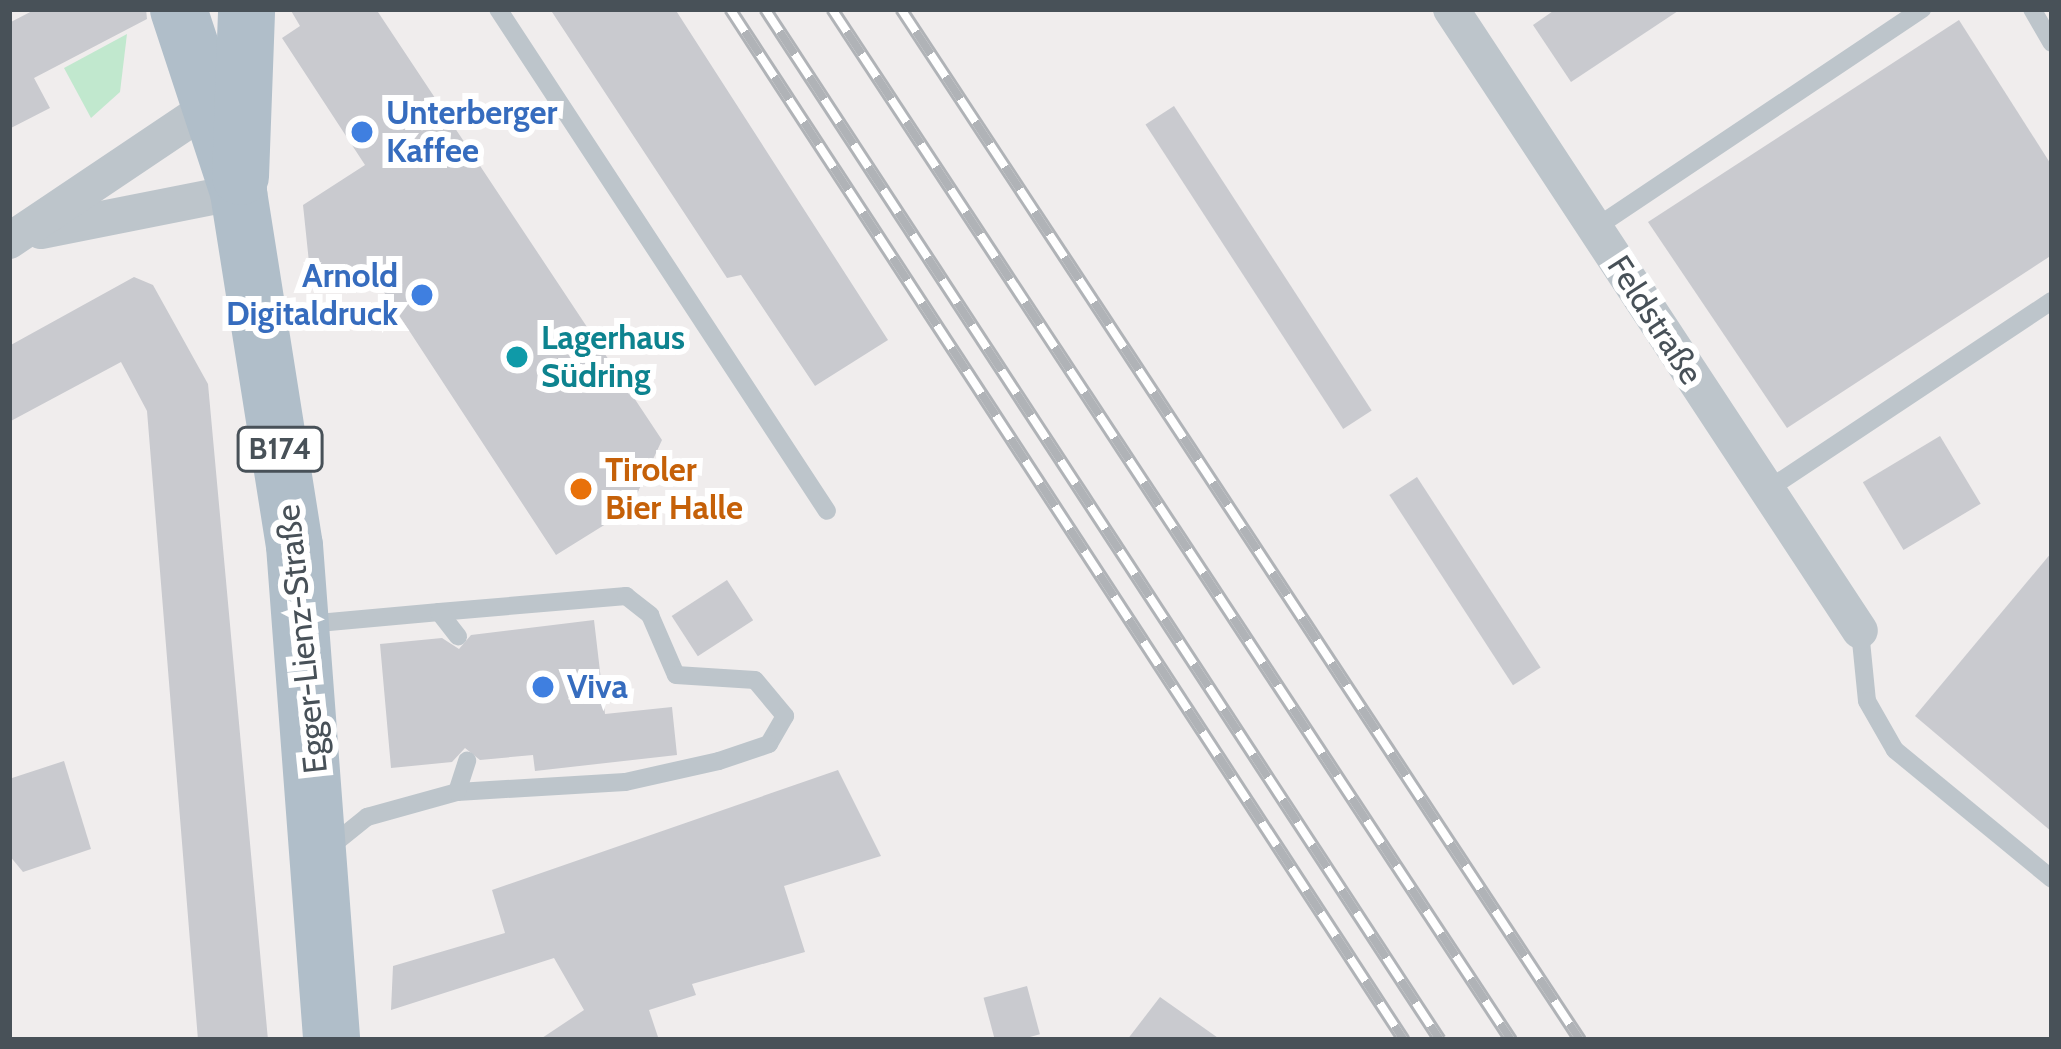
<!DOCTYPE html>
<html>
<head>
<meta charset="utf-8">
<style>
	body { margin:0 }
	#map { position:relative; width:2061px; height:1049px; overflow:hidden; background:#f0eded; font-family:Cabin,sans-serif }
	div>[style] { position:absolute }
	.green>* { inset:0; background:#c1e8ce }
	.building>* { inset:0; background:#c9cacf; transform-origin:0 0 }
	.service>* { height:18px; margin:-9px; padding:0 9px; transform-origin:9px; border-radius:9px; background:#bdc5cb }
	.minor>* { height:36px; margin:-18px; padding:0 18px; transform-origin:18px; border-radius:18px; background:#bdc5cb }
	.primary>* { height:57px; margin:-28.5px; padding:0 28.5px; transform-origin:28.5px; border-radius:28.5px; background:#b0bec9 }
	.rail>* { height:14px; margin-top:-7px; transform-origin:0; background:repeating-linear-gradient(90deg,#fff 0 27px,#b0b3b7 0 54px); box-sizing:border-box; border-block:3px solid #b0b3b7 }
	.dots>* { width:33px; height:33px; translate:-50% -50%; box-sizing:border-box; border:6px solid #fff; border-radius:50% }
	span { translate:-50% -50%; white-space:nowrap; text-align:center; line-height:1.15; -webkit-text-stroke:12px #fff; paint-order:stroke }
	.shield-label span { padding:3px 9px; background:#fff; border:3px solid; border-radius:9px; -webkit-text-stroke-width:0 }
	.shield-label { font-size:30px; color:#485158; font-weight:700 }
	.shop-label { font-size:33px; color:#366cbe; font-weight:700 }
	.left { translate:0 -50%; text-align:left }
	.right { translate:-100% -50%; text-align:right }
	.street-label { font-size:33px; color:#485158 }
	.culture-label { font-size:33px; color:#0d838f; font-weight:700 }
	.food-label { font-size:33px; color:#c56008; font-weight:700 }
	.frame { position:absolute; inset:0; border:12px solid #485158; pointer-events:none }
</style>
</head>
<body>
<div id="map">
	<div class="green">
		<div style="clip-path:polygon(127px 34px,120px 92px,91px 118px,64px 68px)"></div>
	</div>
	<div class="building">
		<div style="clip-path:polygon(36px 9px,146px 9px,147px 19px,34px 78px,50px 108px,9px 129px,9px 23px)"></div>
		<div style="clip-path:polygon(290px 9px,376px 9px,662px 440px,630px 509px,556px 555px,372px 274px,310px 272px,303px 205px,365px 165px,282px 38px,300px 26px)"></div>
		<div style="clip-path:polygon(550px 9px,675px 9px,888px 340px,815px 386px,741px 275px,727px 278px)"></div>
		<div style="clip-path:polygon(1556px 9px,1681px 9px,1571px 82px,1533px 25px)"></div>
		<div style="clip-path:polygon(1959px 20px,2052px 166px,2052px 255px,1787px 428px,1648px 222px)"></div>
		<div style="left:1174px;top:106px;width:363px;height:34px;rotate:57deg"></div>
		<div style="clip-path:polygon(134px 277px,153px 285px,208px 384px,268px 1040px,198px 1040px,147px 411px,121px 362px,9px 422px,9px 346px)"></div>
		<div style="left:1940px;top:436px;width:79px;height:90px;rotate:59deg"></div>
		<div style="left:1417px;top:477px;width:227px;height:33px;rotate:57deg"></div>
		<div style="clip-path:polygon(2052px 552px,2052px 832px,1915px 716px)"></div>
		<div style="left:727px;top:580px;width:48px;height:66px;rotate:57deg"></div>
		<div style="clip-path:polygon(594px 620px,605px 714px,672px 707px,677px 755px,535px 771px,533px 755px,480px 760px,465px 748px,452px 762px,391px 768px,380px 644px,442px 638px,459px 649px,471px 635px)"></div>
		<div style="clip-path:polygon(64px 761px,91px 849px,23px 872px,9px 855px,9px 779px)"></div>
		<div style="clip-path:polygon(838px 770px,881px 856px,784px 886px,805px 952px,692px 984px,696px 995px,649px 1010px,659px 1040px,539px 1040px,584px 1010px,554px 958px,391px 1010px,393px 966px,505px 933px,492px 890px)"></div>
		<div style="left:1027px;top:986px;width:50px;height:45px;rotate:75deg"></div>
		<div style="clip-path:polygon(1160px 997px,1221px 1040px,1127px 1040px)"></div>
	</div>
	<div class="service">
		<div style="left:498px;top:9px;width:600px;rotate:56.76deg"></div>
		<div style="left:2032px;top:9px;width:39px;rotate:60deg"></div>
		<div style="left:1595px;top:228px;width:394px;rotate:-33.8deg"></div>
		<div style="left:1767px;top:490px;width:342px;rotate:-33.6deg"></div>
		<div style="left:439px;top:612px;width:188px;rotate:-4.9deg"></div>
		<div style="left:626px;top:596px;width:31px;rotate:38deg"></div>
		<div style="left:650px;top:615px;width:65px;rotate:66.6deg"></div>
		<div style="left:676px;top:675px;width:79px;rotate:3.6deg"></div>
		<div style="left:755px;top:680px;width:47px;rotate:50.2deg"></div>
		<div style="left:785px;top:716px;width:32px;rotate:120deg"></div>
		<div style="left:769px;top:744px;width:53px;rotate:161.2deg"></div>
		<div style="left:719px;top:761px;width:96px;rotate:167.4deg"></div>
		<div style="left:625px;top:782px;width:168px;rotate:176.6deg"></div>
		<div style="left:307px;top:624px;width:133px;rotate:-5.2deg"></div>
		<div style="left:439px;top:612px;width:31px;rotate:52deg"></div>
		<div style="left:1860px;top:631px;width:70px;rotate:84.3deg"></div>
		<div style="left:1867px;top:701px;width:56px;rotate:60.3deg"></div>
		<div style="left:1895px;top:750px;width:203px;rotate:39.4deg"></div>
		<div style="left:326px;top:850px;width:53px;rotate:-38.8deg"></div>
		<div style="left:367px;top:817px;width:93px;rotate:-15.5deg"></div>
		<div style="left:457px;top:792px;width:33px;rotate:-72deg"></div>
	</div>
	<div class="minor">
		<div style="left:1451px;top:9px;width:744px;rotate:56.67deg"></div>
		<div style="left:41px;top:231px;width:201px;rotate:-11.2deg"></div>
		<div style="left:9px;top:241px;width:239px;rotate:-33.9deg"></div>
	</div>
	<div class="primary">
		<div style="left:178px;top:9px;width:193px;rotate:71.8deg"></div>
		<div style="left:238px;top:192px;width:357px;rotate:81deg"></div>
		<div style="left:294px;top:545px;width:496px;rotate:85.7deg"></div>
		<div style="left:240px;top:176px;width:167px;rotate:-87.9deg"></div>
	</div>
	<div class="rail">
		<div style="left:730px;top:9px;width:1232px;rotate:56.83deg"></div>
		<div style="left:765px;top:9px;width:1232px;rotate:56.79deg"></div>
		<div style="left:832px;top:9px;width:1235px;rotate:56.63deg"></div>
		<div style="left:901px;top:9px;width:1235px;rotate:56.63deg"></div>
	</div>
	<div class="dots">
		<div style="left:362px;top:132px;background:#3f7fe0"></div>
		<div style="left:422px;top:295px;background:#3f7fe0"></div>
		<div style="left:517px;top:357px;background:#0f9aa8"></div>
		<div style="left:581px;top:489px;background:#e8710a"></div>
		<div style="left:543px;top:687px;background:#3f7fe0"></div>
	</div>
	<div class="shield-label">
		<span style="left:280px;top:449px">B174</span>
	</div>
	<div class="shop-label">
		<span class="left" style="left:386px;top:132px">Unterberger<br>Kaffee</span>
		<span class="right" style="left:398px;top:295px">Arnold<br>Digitaldruck</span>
		<span class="left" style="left:567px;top:687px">Viva</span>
	</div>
	<div class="street-label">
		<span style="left:1655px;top:320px;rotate:57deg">Feldstraße</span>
		<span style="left:302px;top:639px;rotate:-96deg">Egger-Lienz-Straße</span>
	</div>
	<div class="culture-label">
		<span class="left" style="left:541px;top:357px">Lagerhaus<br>Südring</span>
	</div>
	<div class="food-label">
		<span class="left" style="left:605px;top:489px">Tiroler<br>Bier Halle</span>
	</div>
	<div class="frame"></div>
</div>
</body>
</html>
